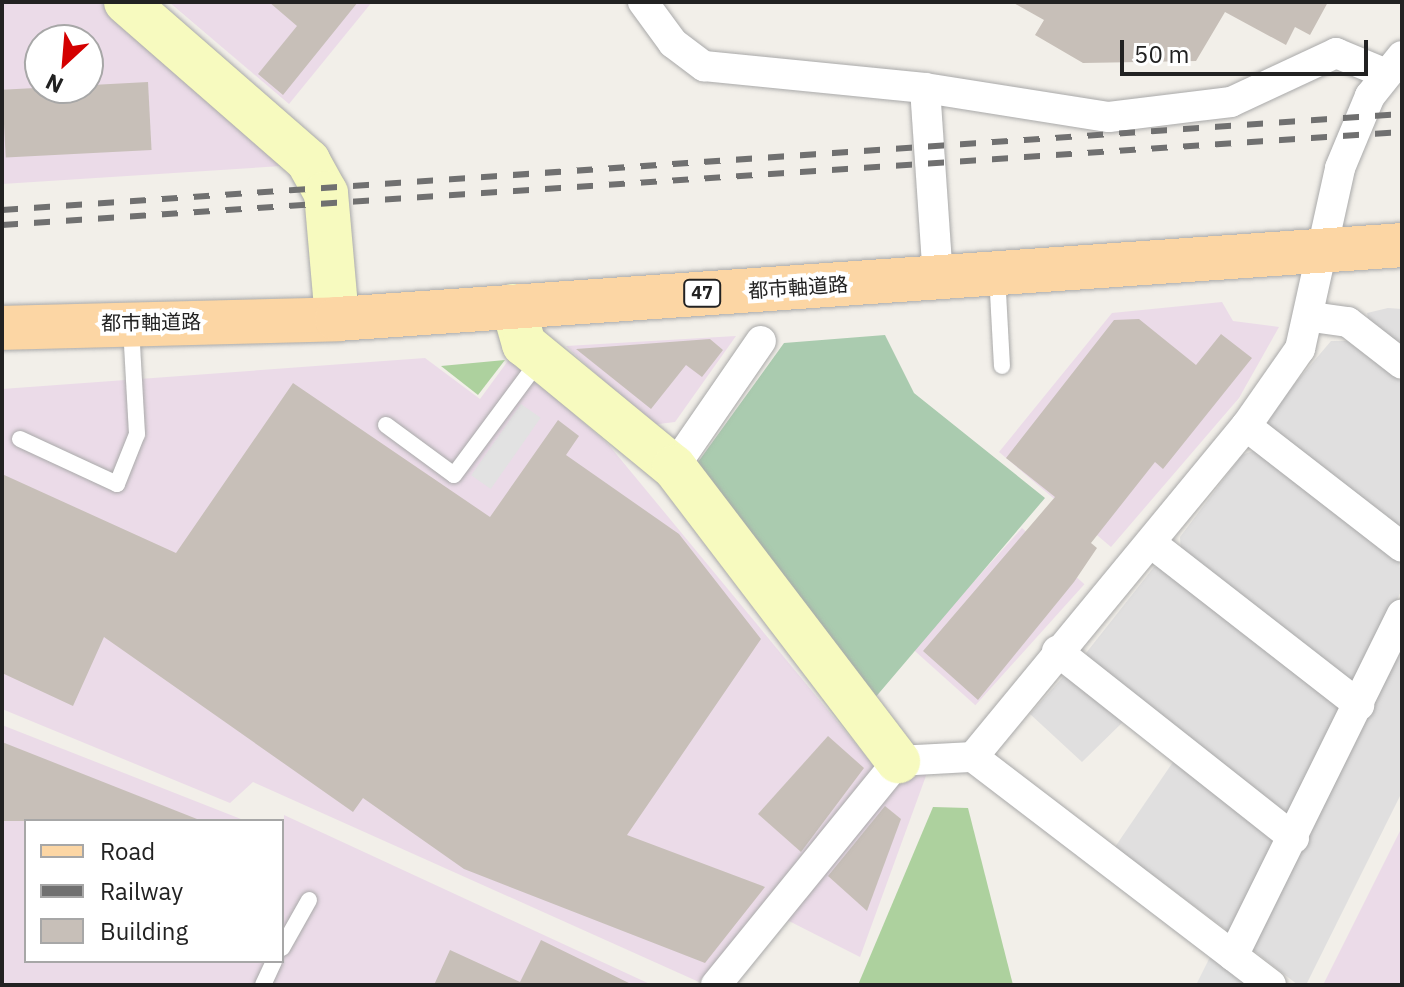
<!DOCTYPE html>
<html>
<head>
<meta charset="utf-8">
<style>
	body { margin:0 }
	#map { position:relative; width:1404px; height:987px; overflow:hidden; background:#f2efe9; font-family:"IBM Plex Sans","Noto Sans JP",sans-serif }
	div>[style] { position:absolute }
	.residential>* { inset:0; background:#e0dfdf }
	.industrial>* { inset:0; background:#ebdbe8; transform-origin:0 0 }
	.forest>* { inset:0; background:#add19e }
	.cemetery>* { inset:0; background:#aacbaf }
	.parking>* { inset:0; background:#e2e2e2; transform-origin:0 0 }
	.building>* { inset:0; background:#c7bfb8; transform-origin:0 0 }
	.roads { filter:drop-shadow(0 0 2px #a9a9a9) drop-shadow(0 0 2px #a9a9a9) }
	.lane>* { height:16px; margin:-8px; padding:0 8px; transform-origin:8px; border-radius:8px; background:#fff }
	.street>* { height:30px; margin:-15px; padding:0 15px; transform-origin:15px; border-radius:15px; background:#fff }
	.secondary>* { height:44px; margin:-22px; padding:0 22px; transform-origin:22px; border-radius:22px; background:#f7fabf }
	.primary>* { height:44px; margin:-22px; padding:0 22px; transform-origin:22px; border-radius:22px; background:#fcd6a4 }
	.rail>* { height:6px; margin-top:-3px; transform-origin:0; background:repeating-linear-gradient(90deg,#707070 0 16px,transparent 0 32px) }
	span { translate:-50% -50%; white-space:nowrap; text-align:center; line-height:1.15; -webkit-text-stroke:8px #fff; paint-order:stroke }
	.shield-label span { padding:2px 6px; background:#fff; border:2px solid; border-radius:6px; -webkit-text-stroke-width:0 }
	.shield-label { font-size:18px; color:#222; font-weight:700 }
	.street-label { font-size:20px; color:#222 }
	.frame { position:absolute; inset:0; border:4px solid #222; pointer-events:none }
	.legend { position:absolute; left:24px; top:819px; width:260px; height:144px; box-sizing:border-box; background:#fff; border:2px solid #a7a7a7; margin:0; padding:10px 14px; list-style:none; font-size:24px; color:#222 }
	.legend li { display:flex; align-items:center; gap:16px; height:40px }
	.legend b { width:40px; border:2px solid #a7a7a7 }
	.north { position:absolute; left:24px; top:24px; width:80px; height:80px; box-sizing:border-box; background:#fff; border:2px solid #a7a7a7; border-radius:50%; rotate:206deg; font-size:22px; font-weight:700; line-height:32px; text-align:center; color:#222 }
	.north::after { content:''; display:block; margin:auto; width:28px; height:36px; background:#d40000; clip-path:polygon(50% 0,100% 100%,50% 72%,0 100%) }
	.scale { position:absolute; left:1120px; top:40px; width:248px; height:36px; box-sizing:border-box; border:4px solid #222; border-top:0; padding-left:10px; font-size:24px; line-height:28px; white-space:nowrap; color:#222; -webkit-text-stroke:6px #fff; paint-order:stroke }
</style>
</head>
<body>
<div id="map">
	<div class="residential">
		<div style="clip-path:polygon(1388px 308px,1402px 309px,1402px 348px,1369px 324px,1367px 313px)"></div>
		<div style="clip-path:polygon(1331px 341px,1347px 341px,1402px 382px,1402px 528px,1268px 425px,1268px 415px)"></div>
		<div style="clip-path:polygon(1258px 449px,1399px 559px,1402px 589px,1359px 681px,1348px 683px,1181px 553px,1180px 537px,1242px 455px)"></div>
		<div style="clip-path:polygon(1154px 567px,1169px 567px,1341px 703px,1342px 713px,1295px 813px,1282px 815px,1090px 665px,1086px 653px)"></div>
		<div style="clip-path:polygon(1402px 637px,1402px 792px,1306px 985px,1298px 985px,1253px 950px)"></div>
		<div style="clip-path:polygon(1063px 677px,1078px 678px,1129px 716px,1082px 762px,1030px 714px)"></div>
		<div style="clip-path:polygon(1173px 762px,1273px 839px,1278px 849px,1232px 934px,1115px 847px)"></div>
	</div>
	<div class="industrial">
		<div style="clip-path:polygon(evenodd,2px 2px,103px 2px,297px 165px,2px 184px,2px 2px,40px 40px,88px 40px,88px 88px,40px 88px,40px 40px)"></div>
		<div style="clip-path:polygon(169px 2px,372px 2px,289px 104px)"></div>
		<div style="clip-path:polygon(1222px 302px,1233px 321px,1279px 327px,1239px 398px,1111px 547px,999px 452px,1112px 313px)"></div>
		<div style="clip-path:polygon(736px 336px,675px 422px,651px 425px,566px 346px)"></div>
		<div style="clip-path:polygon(425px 358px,480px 399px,510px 358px,608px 444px,874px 766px,699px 982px,253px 782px,230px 803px,2px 709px,2px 389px)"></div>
		<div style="left:1022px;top:528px;width:84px;height:163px;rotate:42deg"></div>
		<div style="clip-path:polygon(2px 725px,246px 821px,26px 821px,26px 961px,282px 961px,284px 815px,652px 985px,2px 985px)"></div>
		<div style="clip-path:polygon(927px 773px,860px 957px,783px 918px,897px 780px)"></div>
		<div style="clip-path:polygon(1402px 827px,1402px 985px,1323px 985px)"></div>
	</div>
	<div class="forest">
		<div style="clip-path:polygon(505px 360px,478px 395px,441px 366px)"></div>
		<div style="clip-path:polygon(933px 807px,968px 808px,1013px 985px,858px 985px)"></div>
	</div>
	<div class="cemetery">
		<div style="clip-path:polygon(885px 335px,914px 393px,1045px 498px,874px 699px,693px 469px,784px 343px)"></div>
	</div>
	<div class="parking">
		<div style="left:521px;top:404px;width:24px;height:87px;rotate:35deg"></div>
		<div style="clip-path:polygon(1213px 951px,1256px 985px,1196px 985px)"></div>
	</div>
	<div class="building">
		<div style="clip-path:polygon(269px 2px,358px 2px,283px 95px,258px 74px,297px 26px)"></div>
		<div style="clip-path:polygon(1012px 2px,1328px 2px,1310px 35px,1295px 27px,1286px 45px,1225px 12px,1196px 61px,1083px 63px,1035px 35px,1044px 20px)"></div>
		<div style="left:148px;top:82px;width:68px;height:146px;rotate:87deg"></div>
		<div style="clip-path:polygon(1139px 319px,1196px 365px,1221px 334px,1252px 358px,1163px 469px,1155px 462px,1091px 543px,1097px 548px,1074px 582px,978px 700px,923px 651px,1055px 497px,1006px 458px,1114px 320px)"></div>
		<div style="clip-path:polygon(710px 339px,723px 350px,702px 377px,686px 365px,651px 409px,576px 349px)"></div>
		<div style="clip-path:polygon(293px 383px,490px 517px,558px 420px,579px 436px,566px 455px,679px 534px,761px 639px,627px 835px,765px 887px,705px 963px,464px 869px,363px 798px,353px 812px,104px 637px,73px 706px,2px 673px,2px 474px,176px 553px)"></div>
		<div style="clip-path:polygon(828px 736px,864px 768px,801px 852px,758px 814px)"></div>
		<div style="clip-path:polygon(2px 742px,197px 819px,197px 821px,2px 821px)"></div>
		<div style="clip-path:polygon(885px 806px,901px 819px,867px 911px,828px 876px)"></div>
		<div style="clip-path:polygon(541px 940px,633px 985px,434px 985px,450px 950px,520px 982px)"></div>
	</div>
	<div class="roads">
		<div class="lane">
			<div style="left:997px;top:274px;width:92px;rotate:86.9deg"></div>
			<div style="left:386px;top:425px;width:84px;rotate:36.3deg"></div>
			<div style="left:454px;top:475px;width:144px;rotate:-53.4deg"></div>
			<div style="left:20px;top:439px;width:107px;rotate:24.9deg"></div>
			<div style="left:117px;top:484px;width:54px;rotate:-68.2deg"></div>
			<div style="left:137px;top:434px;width:107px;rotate:-93.2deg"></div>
			<div style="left:282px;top:948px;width:55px;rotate:-60.6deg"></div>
			<div style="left:263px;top:985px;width:26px;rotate:-65deg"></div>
		</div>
		<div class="street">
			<div style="left:643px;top:2px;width:51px;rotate:53.8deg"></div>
			<div style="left:673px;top:43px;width:39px;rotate:37deg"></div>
			<div style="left:704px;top:66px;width:222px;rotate:5.7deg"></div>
			<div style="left:925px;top:88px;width:186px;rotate:9deg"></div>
			<div style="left:1109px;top:117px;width:123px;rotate:-7deg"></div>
			<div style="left:1231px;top:102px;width:116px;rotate:-25deg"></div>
			<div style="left:1336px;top:53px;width:52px;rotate:22.6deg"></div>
			<div style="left:925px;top:88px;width:190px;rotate:86.1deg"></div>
			<div style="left:1312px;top:317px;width:36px;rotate:8deg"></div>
			<div style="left:1348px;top:322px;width:68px;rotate:37.9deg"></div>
			<div style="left:1246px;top:426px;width:197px;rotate:37.8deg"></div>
			<div style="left:674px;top:467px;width:153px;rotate:-55.4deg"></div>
			<div style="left:1151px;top:543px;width:264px;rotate:37.9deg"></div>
			<div style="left:1057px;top:651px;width:302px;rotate:38.3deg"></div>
			<div style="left:973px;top:757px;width:375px;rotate:37.4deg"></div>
			<div style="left:1233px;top:956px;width:381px;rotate:-63.7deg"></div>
			<div style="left:716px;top:985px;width:289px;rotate:-50.9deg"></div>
			<div style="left:898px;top:761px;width:75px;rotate:-3.1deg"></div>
			<div style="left:973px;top:757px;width:429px;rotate:-50.5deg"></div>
			<div style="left:1246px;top:426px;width:94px;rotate:-55deg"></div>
			<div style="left:1300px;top:349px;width:185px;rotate:-77.5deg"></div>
			<div style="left:1340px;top:168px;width:78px;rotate:-67.4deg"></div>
			<div style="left:1370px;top:96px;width:51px;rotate:-51.3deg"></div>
		</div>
		<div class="secondary">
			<div style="left:126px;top:2px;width:242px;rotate:41.1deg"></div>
			<div style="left:308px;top:161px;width:37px;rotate:61deg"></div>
			<div style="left:326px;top:193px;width:126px;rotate:85deg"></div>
			<div style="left:513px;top:306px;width:40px;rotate:74deg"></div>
			<div style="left:524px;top:344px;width:194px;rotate:39.4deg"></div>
			<div style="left:674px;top:467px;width:370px;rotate:52.7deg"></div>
		</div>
		<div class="primary">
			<div style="left:2px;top:328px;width:335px;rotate:-1.5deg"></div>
			<div style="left:337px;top:319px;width:1068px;rotate:-3.97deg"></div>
		</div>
	</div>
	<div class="rail">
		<div style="left:2px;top:210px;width:1403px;rotate:-3.92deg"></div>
		<div style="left:2px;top:225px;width:1403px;rotate:-3.8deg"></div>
	</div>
	<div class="shield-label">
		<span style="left:702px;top:293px">47</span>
	</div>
	<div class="street-label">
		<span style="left:798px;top:287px;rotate:-4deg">都市軸道路</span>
		<span style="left:151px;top:322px;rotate:-1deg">都市軸道路</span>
	</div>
	<div class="frame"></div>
	<ul class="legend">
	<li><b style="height:10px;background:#fcd6a4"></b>Road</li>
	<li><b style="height:10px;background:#707070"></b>Railway</li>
	<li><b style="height:22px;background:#c7bfb8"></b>Building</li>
	</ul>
	<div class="north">N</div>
	<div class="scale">50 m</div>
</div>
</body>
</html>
